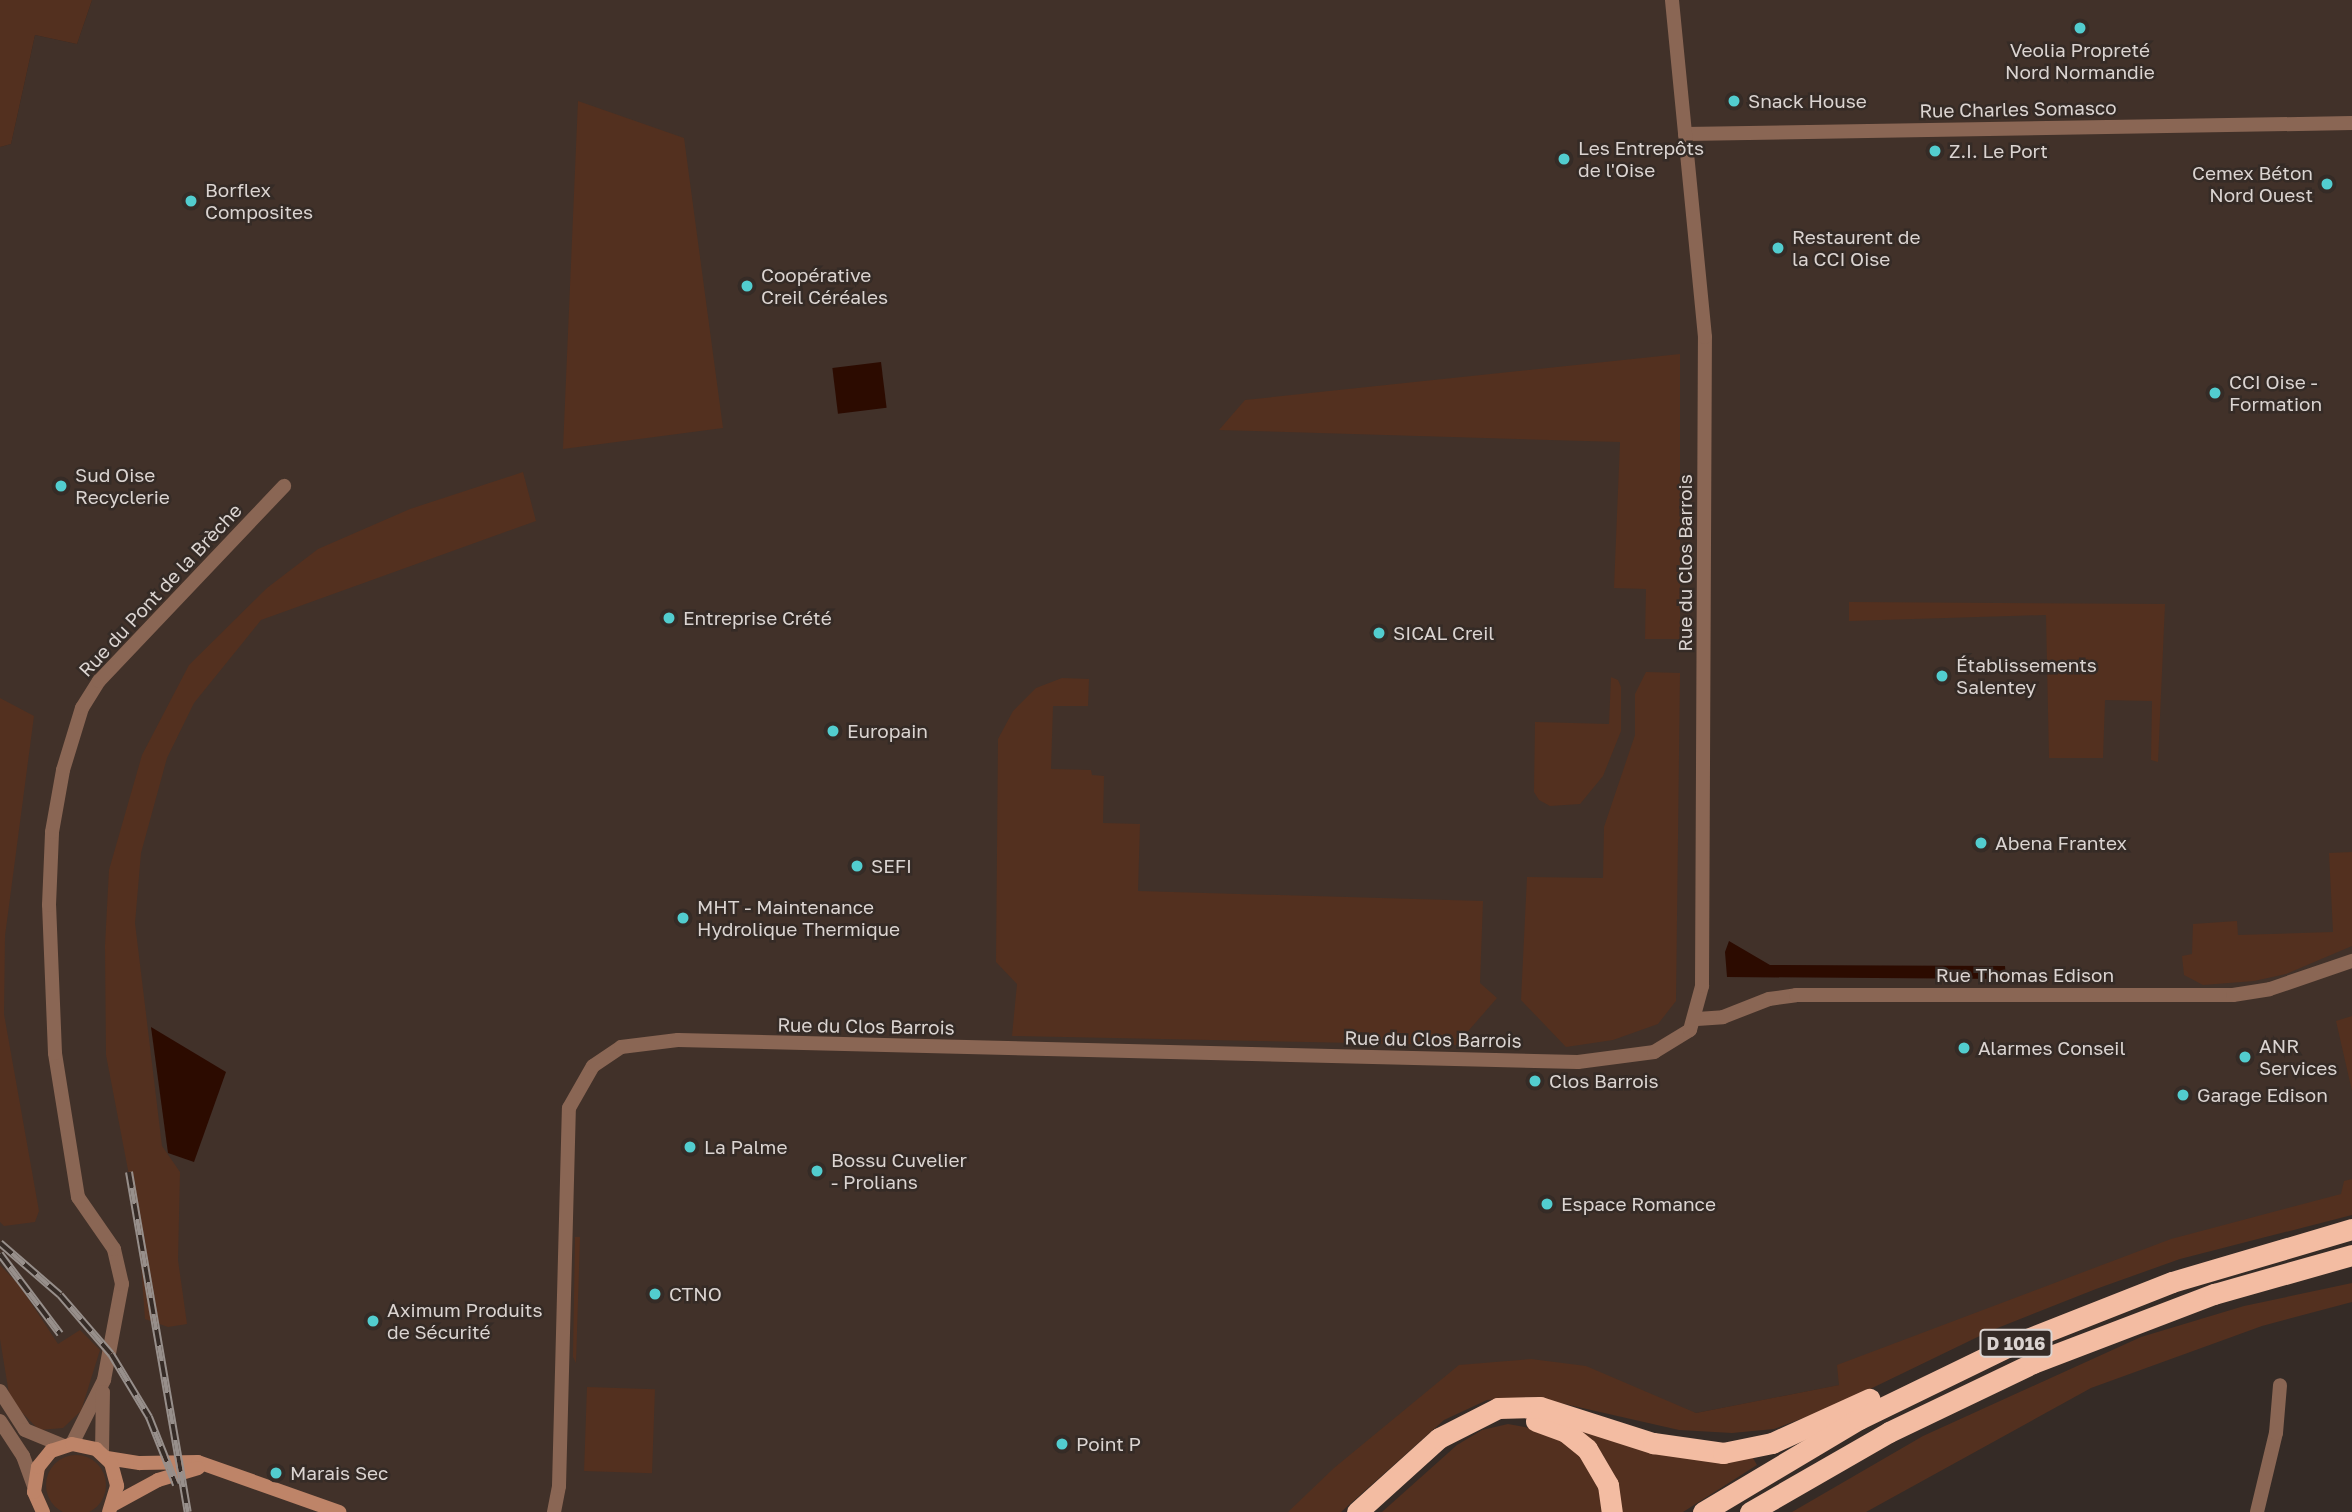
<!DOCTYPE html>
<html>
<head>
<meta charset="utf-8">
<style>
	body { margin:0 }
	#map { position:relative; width:2352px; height:1512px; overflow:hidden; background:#352b26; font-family:"Golos Text",sans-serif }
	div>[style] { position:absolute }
	.built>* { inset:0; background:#413129 }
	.green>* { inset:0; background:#53301f; transform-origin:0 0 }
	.round { border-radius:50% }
	.water>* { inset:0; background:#2c0b00; transform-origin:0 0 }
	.street>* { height:14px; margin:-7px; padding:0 7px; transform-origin:7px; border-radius:7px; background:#8a6654 }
	.secondary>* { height:14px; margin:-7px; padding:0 7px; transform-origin:7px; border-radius:7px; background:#be8468 }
	.highway>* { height:21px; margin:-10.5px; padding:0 10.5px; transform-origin:10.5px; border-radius:10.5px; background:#f3bca2 }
	.rail>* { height:8px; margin-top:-4px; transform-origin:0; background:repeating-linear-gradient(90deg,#352b26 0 16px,#978f8b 0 32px); box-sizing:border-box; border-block:2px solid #978f8b }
	.dots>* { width:19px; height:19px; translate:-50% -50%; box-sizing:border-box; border:4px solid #352b26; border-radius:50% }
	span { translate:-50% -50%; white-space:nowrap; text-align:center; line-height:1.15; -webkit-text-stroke:5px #352b26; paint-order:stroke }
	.shield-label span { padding:2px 5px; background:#352b26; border:2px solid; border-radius:5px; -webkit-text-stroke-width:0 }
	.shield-label { font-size:18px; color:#dbd4d1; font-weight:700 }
	.poi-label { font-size:19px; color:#dbd4d1 }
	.left { translate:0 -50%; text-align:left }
	.right { translate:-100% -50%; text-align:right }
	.street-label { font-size:19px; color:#dbd4d1 }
</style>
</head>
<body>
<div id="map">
	<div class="built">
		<div style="clip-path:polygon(92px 0,2352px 0,2352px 1198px,2129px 1261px,1840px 1385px,1696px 1413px,1459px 1366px,1299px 1512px,0 1512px,0 147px,11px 144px,35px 35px,77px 44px)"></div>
	</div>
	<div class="green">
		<div style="clip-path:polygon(0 0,92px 0,77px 44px,35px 35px,11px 144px,0 147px)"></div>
		<div style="clip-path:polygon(578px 101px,684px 138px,723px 428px,563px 449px)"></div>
		<div style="clip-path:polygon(1680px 354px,1680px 639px,1645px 639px,1646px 589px,1614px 588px,1620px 442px,1219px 430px,1245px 400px)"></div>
		<div style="clip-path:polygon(523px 472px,536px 521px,261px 620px,194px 703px,167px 758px,141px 853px,135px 923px,162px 1146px,180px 1172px,178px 1260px,187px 1324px,168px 1327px,145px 1319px,138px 1222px,106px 1055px,105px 946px,109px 870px,142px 755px,189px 665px,267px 588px,318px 549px,410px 509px)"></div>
		<div style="clip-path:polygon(1849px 602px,2165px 604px,2158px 762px,2151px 760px,2152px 701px,2105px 700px,2103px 758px,2049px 758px,2046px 615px,1849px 621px)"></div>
		<div style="clip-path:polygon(1646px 672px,1680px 673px,1676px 1001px,1658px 1024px,1613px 1040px,1566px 1047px,1521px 1000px,1527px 877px,1603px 878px,1604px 827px,1635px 735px,1635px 694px)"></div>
		<div style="clip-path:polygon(1611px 677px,1618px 680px,1621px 687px,1621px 731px,1603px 776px,1580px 804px,1550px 806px,1539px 800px,1534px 792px,1535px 722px,1609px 724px)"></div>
		<div style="clip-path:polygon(1062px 678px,1089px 679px,1088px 706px,1053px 706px,1051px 769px,1091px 770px,1092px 775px,1104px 776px,1103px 823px,1140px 824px,1138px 891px,1483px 901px,1480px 983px,1497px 998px,1456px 1045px,1012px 1036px,1017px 984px,996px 962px,998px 739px,1013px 711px,1036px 688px)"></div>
		<div style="clip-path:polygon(0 698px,34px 716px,5px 936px,4px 1014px,39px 1211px,35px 1222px,4px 1226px,0 1222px)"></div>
		<div style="clip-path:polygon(2352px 852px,2352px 946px,2286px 974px,2254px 981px,2203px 985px,2184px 975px,2182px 956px,2192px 954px,2193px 924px,2237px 921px,2238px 935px,2333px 932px,2329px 853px)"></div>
		<div style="clip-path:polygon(2352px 1016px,2352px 1091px,2336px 1021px)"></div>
		<div style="clip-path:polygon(2352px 1179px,2352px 1215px,2180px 1259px,2096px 1289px,1990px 1331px,1835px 1406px,1774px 1429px,1732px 1433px,1679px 1430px,1534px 1397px,1487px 1400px,1444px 1420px,1341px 1512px,1288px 1512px,1334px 1468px,1459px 1365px,1531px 1359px,1586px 1366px,1696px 1413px,1839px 1385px,1837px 1365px,2171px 1239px,2341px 1194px,2344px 1181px)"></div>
		<div style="clip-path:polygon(575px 1237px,580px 1237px,576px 1363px,573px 1357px)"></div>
		<div style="clip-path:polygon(0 1265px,20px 1286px,58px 1344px,80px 1330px,100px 1350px,81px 1411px,63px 1428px,39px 1430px,10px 1400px,0 1339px)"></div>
		<div style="clip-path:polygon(2352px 1283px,2352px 1302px,2262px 1326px,2091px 1388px,1866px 1512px,1792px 1512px,1923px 1436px,2141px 1337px,2244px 1306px)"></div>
		<div style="left:587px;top:1387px;width:68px;height:84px;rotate:2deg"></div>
		<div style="clip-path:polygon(1508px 1424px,1557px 1433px,1593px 1467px,1604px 1512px,1382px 1512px,1457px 1445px,1482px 1430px)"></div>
		<div style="clip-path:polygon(1575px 1424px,1698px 1459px,1753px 1458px,1757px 1465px,1683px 1512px,1620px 1512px,1616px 1480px,1603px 1455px)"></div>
		<div class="round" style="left:46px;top:1455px;width:60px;height:60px"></div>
	</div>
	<div class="water">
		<div style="left:881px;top:362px;width:46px;height:49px;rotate:83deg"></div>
		<div style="clip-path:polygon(1729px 941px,1770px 965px,2005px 966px,2006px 979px,1727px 977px,1725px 952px)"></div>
		<div style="clip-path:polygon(151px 1027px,226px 1072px,194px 1162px,168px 1153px)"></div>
	</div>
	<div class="street">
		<div style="left:1685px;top:134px;width:667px;rotate:-0.94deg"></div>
		<div style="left:1697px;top:1019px;width:26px;rotate:-4deg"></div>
		<div style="left:1723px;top:1017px;width:49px;rotate:-21.4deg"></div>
		<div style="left:1769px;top:999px;width:27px;rotate:-8deg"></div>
		<div style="left:1796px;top:995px;width:437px"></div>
		<div style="left:2233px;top:995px;width:37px;rotate:-9deg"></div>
		<div style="left:2270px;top:989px;width:87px;rotate:-18.9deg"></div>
		<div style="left:0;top:1391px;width:46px;rotate:57.3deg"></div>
		<div style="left:25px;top:1430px;width:42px;rotate:22.3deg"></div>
		<div style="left:0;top:1421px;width:42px;rotate:56.7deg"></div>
		<div style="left:23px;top:1456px;width:32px;rotate:70deg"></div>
		<div style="left:72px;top:1444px;width:72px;rotate:-63.4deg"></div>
		<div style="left:104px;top:1380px;width:98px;rotate:-79.4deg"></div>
		<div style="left:122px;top:1284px;width:36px;rotate:-103deg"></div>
		<div style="left:114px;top:1249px;width:63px;rotate:-124.7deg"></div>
		<div style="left:78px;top:1197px;width:146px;rotate:-99.1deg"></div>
		<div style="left:55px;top:1053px;width:148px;rotate:-92.3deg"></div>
		<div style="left:49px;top:905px;width:73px;rotate:-87.6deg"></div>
		<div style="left:52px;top:832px;width:63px;rotate:-79.9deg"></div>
		<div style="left:63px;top:770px;width:65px;rotate:-73deg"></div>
		<div style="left:82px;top:708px;width:32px;rotate:-58deg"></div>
		<div style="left:99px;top:681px;width:269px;rotate:-46.5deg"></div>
		<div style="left:102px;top:1453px;width:61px;rotate:-89.1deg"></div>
		<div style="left:554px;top:1512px;width:26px;rotate:-79deg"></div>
		<div style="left:559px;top:1486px;width:378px;rotate:-88.5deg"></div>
		<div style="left:569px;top:1108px;width:48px;rotate:-60.3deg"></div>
		<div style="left:593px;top:1066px;width:34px;rotate:-34deg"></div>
		<div style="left:621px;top:1047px;width:57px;rotate:-7deg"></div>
		<div style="left:678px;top:1040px;width:900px;rotate:1.4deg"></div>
		<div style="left:1578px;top:1062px;width:77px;rotate:-7.5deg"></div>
		<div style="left:1654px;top:1052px;width:42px;rotate:-31.4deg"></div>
		<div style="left:1690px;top:1030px;width:46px;rotate:-74.7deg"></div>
		<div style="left:1702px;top:986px;width:649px;rotate:-89.74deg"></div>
		<div style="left:1705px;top:337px;width:339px;rotate:-95.6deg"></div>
		<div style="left:2257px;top:1512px;width:81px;rotate:-76.5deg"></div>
		<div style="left:2276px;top:1433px;width:48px;rotate:-85.2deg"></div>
	</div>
	<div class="secondary">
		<div style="left:107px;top:1458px;width:33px;rotate:9deg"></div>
		<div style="left:140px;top:1463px;width:58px;rotate:-1deg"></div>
		<div style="left:198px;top:1462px;width:150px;rotate:19.5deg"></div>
		<div style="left:114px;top:1504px;width:50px;rotate:-28.6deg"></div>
		<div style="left:158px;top:1480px;width:42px;rotate:-16.7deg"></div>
		<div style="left:43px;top:1512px;width:22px;rotate:-114deg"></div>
		<div style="left:34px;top:1492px;width:25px;rotate:-81deg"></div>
		<div style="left:38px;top:1467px;width:21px;rotate:-51deg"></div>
		<div style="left:51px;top:1451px;width:22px;rotate:-18deg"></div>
		<div style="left:72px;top:1444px;width:25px;rotate:12deg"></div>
		<div style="left:96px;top:1449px;width:21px;rotate:43deg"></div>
		<div style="left:111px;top:1463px;width:24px;rotate:75deg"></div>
		<div style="left:117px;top:1486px;width:27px;rotate:107deg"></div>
	</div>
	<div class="highway">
		<div style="left:1536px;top:1421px;width:32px;rotate:20deg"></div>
		<div style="left:1566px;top:1432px;width:27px;rotate:39deg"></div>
		<div style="left:1587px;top:1449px;width:42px;rotate:59.7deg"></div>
		<div style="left:1608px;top:1485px;width:27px;rotate:82deg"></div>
		<div style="left:1357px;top:1512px;width:110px;rotate:-42.1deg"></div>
		<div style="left:1439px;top:1438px;width:66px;rotate:-27deg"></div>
		<div style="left:1498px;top:1408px;width:42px;rotate:-1.4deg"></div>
		<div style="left:1540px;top:1407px;width:119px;rotate:17.7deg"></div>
		<div style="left:1653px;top:1443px;width:71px;rotate:8.1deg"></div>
		<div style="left:1723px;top:1453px;width:50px;rotate:-11.5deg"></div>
		<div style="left:1772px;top:1443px;width:107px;rotate:-24.4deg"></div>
		<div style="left:1703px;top:1512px;width:182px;rotate:-30.8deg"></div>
		<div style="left:1859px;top:1419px;width:165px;rotate:-25.9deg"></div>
		<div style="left:2007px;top:1347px;width:177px;rotate:-21.5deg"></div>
		<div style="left:2172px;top:1282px;width:188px;rotate:-16.4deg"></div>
		<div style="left:1750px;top:1512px;width:160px;rotate:-29.9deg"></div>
		<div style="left:1889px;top:1432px;width:160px;rotate:-25.6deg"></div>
		<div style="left:2033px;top:1363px;width:194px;rotate:-20.9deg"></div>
		<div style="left:2214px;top:1294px;width:143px;rotate:-15.8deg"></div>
	</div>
	<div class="rail">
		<div style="left:129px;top:1172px;width:345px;rotate:80.2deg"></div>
		<div style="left:0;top:1243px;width:79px;rotate:40.9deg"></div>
		<div style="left:60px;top:1295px;width:78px;rotate:49.2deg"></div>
		<div style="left:111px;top:1354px;width:74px;rotate:58.9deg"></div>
		<div style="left:149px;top:1417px;width:73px;rotate:68.3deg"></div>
		<div style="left:0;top:1254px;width:100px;rotate:53.1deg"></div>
	</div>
	<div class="dots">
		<div style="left:2080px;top:28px;background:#52cdcf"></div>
		<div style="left:1734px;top:101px;background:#52cdcf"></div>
		<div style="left:1935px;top:151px;background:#52cdcf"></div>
		<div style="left:1564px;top:159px;background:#52cdcf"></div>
		<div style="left:2327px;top:184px;background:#52cdcf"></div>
		<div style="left:191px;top:201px;background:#52cdcf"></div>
		<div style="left:1778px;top:248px;background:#52cdcf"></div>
		<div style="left:747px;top:286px;background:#52cdcf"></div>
		<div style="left:2215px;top:393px;background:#52cdcf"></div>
		<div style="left:61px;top:486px;background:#52cdcf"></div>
		<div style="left:669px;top:618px;background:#52cdcf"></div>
		<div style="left:1379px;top:633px;background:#52cdcf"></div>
		<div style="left:1942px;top:676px;background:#52cdcf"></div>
		<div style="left:833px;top:731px;background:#52cdcf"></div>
		<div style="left:1981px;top:843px;background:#52cdcf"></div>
		<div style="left:857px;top:866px;background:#52cdcf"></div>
		<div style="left:683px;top:918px;background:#52cdcf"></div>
		<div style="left:1964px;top:1048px;background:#52cdcf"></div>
		<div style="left:2245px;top:1057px;background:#52cdcf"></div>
		<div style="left:1535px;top:1081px;background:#52cdcf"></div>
		<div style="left:2183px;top:1095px;background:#52cdcf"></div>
		<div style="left:690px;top:1147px;background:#52cdcf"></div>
		<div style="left:817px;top:1171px;background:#52cdcf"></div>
		<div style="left:1547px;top:1204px;background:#52cdcf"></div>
		<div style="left:655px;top:1294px;background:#52cdcf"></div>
		<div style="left:373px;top:1321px;background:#52cdcf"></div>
		<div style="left:1062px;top:1444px;background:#52cdcf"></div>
		<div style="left:276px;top:1473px;background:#52cdcf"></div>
	</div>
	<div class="shield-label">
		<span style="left:2016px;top:1343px">D 1016</span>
	</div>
	<div class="poi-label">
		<span style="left:2080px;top:61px">Veolia Propreté<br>Nord Normandie</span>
		<span class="left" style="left:1748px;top:101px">Snack House</span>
		<span class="left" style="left:1578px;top:159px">Les Entrepôts<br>de l'Oise</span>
		<span class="left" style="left:1949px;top:151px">Z.I. Le Port</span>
		<span class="right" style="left:2313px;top:184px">Cemex Béton<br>Nord Ouest</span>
		<span class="left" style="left:205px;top:201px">Borflex<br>Composites</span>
		<span class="left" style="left:1792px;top:248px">Restaurent de<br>la CCI Oise</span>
		<span class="left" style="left:761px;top:286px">Coopérative<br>Creil Céréales</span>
		<span class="left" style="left:2229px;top:393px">CCI Oise -<br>Formation</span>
		<span class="left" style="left:75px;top:486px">Sud Oise<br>Recyclerie</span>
		<span class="left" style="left:683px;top:618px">Entreprise Crété</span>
		<span class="left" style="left:1393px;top:633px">SICAL Creil</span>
		<span class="left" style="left:1956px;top:676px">Établissements<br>Salentey</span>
		<span class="left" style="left:847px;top:731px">Europain</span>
		<span class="left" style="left:1995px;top:843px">Abena Frantex</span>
		<span class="left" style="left:871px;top:866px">SEFI</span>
		<span class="left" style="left:697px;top:918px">MHT - Maintenance<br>Hydrolique Thermique</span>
		<span class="left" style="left:2259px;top:1057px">ANR<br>Services</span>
		<span class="left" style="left:1978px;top:1048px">Alarmes Conseil</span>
		<span class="left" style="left:1549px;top:1081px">Clos Barrois</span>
		<span class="left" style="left:2197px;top:1095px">Garage Edison</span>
		<span class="left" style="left:704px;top:1147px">La Palme</span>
		<span class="left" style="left:831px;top:1171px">Bossu Cuvelier<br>- Prolians</span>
		<span class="left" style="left:1561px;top:1204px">Espace Romance</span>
		<span class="left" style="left:669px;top:1294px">CTNO</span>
		<span class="left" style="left:387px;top:1321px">Aximum Produits<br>de Sécurité</span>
		<span class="left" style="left:1076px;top:1444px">Point P</span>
		<span class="left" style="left:290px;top:1473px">Marais Sec</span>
	</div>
	<div class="street-label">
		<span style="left:2018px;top:109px;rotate:-1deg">Rue Charles Somasco</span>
		<span style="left:1685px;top:563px;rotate:-90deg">Rue du Clos Barrois</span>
		<span style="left:160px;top:590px;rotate:-47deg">Rue du Pont de la Brèche</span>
		<span style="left:2025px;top:975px">Rue Thomas Edison</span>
		<span style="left:866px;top:1026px;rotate:1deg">Rue du Clos Barrois</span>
		<span style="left:1433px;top:1039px;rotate:1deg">Rue du Clos Barrois</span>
	</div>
</div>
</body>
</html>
